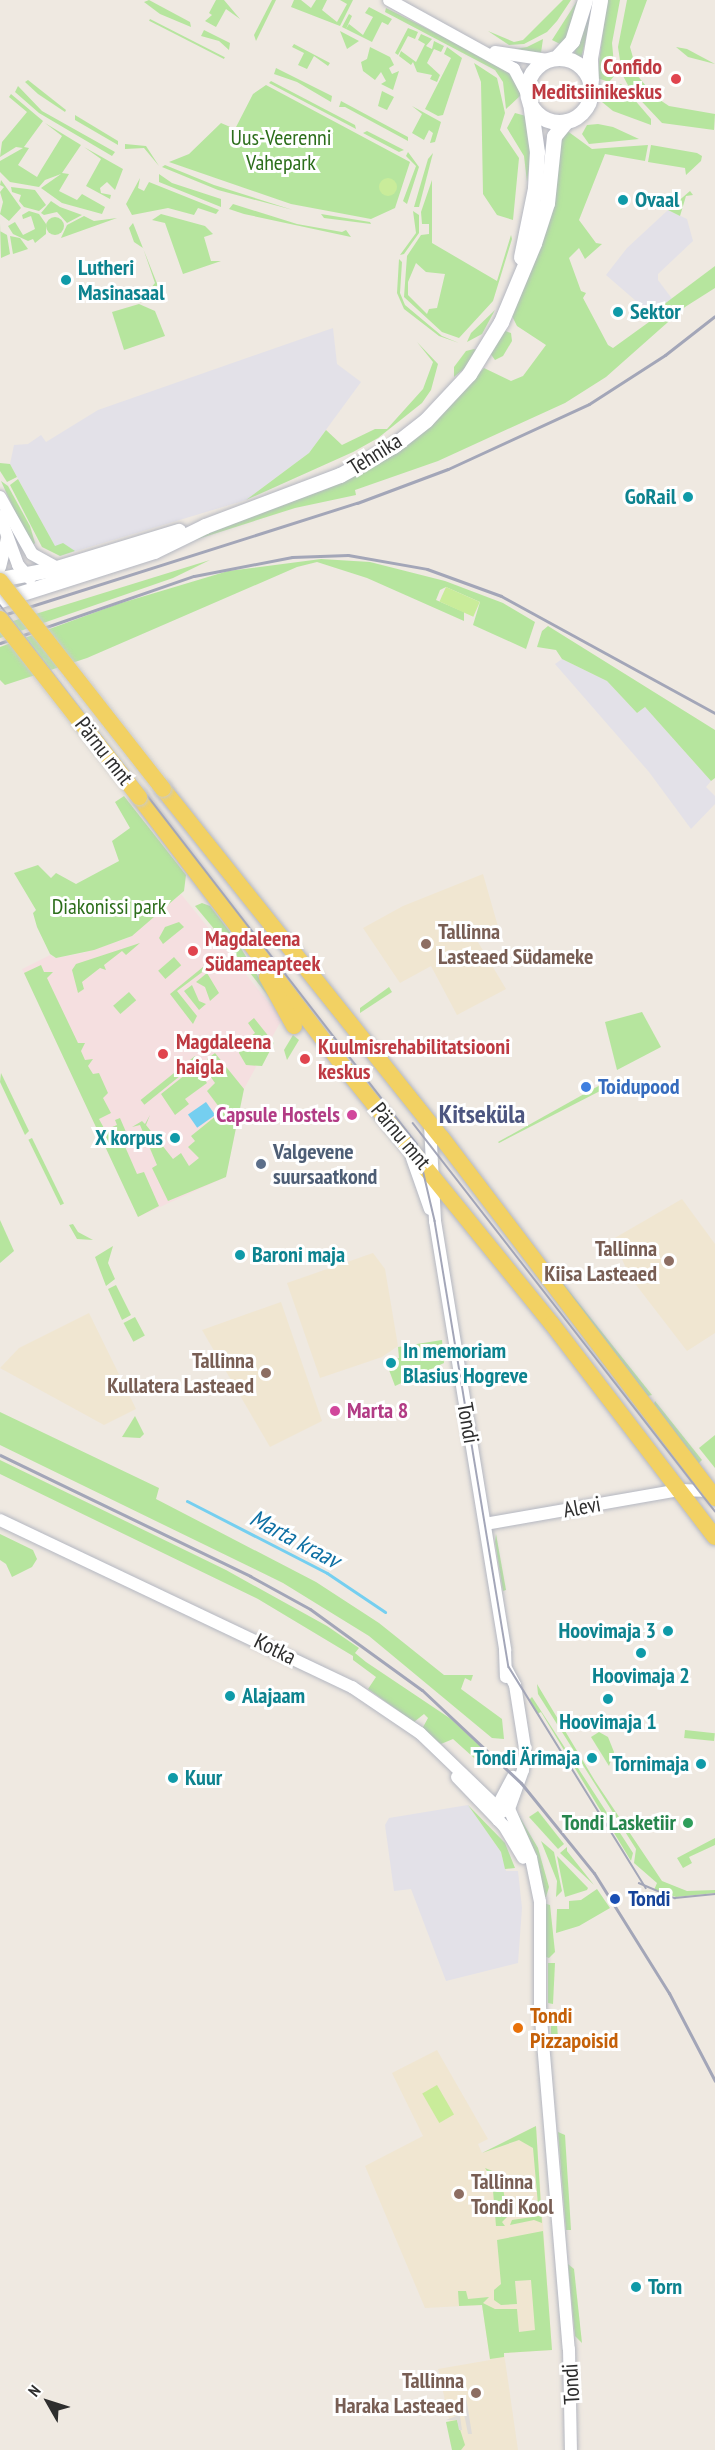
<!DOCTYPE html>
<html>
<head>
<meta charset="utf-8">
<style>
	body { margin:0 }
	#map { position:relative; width:715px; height:2450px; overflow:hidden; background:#efe9e1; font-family:"PT Sans Narrow",sans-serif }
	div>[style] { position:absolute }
	.industrial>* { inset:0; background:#e3e1e8 }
	.education>* { inset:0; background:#f0e6d1 }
	.medical>* { inset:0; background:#f5dfe0 }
	.green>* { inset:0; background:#b6e59e; transform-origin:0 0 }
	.round { border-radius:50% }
	.pitch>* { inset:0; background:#c9ec9a; transform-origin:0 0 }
	.plaza>* { inset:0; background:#dfdcd8 }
	.water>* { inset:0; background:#75cff0; transform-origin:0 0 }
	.stream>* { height:3px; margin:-1.5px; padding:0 1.5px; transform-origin:1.5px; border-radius:1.5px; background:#75cff0 }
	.roads { filter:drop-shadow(0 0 2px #b4b7c1) drop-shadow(0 0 2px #b4b7c1) }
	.tertiary>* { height:12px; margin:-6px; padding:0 6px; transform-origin:6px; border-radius:6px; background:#fff }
	.secondary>* { height:15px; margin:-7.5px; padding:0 7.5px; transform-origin:7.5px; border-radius:7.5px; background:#fff }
	.secondary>.ring { margin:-7.5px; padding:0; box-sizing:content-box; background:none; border:15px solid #fff; border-radius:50% }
	.primary>* { height:16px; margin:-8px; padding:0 8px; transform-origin:8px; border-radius:8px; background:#f2d163 }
	.tram>* { height:1.5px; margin:-0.75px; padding:0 0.75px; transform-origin:0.75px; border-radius:0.75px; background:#a3a6b8 }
	.rail>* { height:3px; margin:-1.5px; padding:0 1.5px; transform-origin:1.5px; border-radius:1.5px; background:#a3a6b8 }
	.bridges { filter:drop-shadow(0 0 2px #c9c9c9) drop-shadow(0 0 2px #c9c9c9) }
	.primary-bridge>* { height:16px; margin:-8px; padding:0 8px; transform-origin:8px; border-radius:8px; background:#f2d163 }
	.dots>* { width:16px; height:16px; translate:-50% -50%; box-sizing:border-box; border:3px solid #fff; border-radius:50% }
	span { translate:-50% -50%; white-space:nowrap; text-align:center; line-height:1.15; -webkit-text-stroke:6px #fff; paint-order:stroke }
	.health-label { font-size:22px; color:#be3a42; font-weight:700 }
	.right { translate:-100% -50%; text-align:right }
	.left { translate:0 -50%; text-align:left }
	.park-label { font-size:22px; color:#2c6e1b }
	.culture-label { font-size:22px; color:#0d838f; font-weight:700 }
	.street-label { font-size:22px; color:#2e2e2e }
	.education-label { font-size:22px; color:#785e54; font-weight:700 }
	.shop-label { font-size:22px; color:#366cbe; font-weight:700 }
	.hotel-label { font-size:22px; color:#b23c85; font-weight:700 }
	.service-label { font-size:22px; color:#4e5e75; font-weight:700 }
	.leisure-label { font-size:22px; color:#27864d; font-weight:700 }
	.transit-label { font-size:22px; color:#164399; font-weight:700 }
	.food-label { font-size:22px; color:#c56008; font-weight:700 }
	.water-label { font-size:24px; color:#0d6fa3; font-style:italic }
	.quarter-label { font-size:26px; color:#4d5680; font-weight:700 }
	.north { position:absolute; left:18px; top:2372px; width:60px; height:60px; -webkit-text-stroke:4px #fff; paint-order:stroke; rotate:309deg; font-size:16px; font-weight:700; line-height:24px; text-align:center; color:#2e2e2e }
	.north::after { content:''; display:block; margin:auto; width:21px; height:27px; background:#2e2e2e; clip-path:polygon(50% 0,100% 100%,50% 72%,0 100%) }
</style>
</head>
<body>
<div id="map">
	<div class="industrial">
		<div style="clip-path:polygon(668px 210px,687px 219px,693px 241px,658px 274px,658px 280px,673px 300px,651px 314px,606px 275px,627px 248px)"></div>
		<div style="clip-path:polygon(333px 328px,337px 364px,361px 382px,309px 453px,246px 500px,60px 556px,10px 464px,14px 445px,28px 444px,41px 435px,46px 442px,98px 410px)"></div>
		<div style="clip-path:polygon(562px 659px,607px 681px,637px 713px,645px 707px,711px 781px,706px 787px,715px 796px,715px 804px,691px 829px,649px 772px,555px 664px)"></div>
		<div style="clip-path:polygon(468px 1805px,501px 1852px,506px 1871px,518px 1871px,522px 1908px,518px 1963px,446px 1981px,411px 1889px,394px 1891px,385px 1825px,389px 1818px)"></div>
	</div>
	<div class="education">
		<div style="clip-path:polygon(483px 874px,499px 930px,478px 942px,506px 989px,457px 1015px,431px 966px,400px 983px,363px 928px,403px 906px)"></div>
		<div style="clip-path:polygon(682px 1199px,715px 1244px,715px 1333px,687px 1351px,630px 1277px,613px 1239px)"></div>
		<div style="clip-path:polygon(373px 1253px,385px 1269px,398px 1346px,382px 1357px,320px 1378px,287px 1283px)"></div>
		<div style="clip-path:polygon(281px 1302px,322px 1421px,270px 1447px,202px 1330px)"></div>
		<div style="clip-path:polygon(89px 1313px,136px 1409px,104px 1425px,0 1368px,19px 1348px)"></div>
		<div style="clip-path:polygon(437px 2050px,488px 2139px,478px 2144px,482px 2153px,536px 2126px,552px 2350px,504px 2353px,518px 2450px,456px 2450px,438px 2369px,490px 2360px,482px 2305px,425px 2308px,365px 2166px,423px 2136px,392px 2073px)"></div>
	</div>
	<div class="medical">
		<div style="clip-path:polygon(181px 894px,282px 1019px,244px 1089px,226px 1177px,138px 1217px,22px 969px,50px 955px,56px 958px,83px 953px,128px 938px)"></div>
	</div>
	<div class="green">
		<div style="clip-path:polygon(149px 0,190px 22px,191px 27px,160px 14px,144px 2px)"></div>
		<div style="clip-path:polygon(216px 0,224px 0,240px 19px,226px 9px,216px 27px,205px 21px,212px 15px,209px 13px)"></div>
		<div style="clip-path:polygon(272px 0,276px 0,256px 41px,254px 35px)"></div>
		<div style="clip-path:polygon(294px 0,301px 0,311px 8px,316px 0,327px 0,322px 10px,337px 22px,347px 4px,340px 0,353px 0,340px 26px,291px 7px)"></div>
		<div style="clip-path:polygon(563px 0,571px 0,557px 21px,547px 32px,524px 44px,509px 45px,488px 31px,514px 42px,523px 40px)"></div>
		<div style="clip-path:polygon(607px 0,620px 0,612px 43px,615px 75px,609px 82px,597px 78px)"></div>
		<div style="clip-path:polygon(627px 0,647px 0,630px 47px,634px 61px,629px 65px,654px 96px,669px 106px,715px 114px,714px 130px,662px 123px,630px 89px,622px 74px,618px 47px)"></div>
		<div style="clip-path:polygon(577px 1px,567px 37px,560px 44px,552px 40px)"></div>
		<div style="clip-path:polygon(589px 3px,594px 4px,581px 59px,574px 54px)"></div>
		<div style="clip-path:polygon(369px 7px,392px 19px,388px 25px,382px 22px,372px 42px,342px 27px,349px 14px,352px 16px,346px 29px,349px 24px,363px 35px,373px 17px,365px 13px)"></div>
		<div style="clip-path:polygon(386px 8px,509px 70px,520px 85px,521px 95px,506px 109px,503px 82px,495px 70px,385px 12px)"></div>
		<div style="left:150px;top:19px;width:84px;height:2px;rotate:27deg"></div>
		<div style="clip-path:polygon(408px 28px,418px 32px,415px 39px,408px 36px,398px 55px,395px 53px)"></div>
		<div style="clip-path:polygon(204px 30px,230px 43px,229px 50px,219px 41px,201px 36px)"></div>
		<div style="clip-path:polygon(340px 31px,359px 41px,347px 49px)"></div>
		<div style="clip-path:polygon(421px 34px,432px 39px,426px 46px,432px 49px,434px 41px,444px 46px,441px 52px,434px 49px,427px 63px,440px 75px,437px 82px,430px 79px,432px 75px,417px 72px,413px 62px,411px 65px,399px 56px,401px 51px,416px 62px,425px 44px,418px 40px)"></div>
		<div style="clip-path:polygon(543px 39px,541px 53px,515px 49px,527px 47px)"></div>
		<div style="clip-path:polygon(294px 44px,330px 63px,328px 66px,314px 56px,307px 69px,298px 65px,304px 53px,292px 47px)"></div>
		<div style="clip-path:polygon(370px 47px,390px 57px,394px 65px,389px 68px,392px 74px,399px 71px,393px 90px,381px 84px,386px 81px,381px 72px,375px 80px,363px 71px,361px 62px,367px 59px)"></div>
		<div style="clip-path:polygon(447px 47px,462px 58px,443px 115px,438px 116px,425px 109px,451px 58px,444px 54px)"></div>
		<div style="clip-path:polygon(676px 47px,687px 49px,715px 64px,688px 57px)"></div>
		<div style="clip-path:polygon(474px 63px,497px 78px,505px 113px,500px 130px,519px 158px,513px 220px,497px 215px,483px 194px,481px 82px)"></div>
		<div style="clip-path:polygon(276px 68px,332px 96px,331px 102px,297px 82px,274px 74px)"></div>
		<div style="clip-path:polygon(28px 80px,66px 110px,65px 112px,38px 94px,25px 82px)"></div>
		<div style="clip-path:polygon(271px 81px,355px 125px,356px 129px,269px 83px)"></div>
		<div style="clip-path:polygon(621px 84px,651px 119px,651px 125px,613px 111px,602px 102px,599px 96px)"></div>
		<div style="clip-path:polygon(266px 85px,410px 162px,395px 208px,371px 219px,291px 204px,169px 162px,189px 154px,221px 123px,235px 129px,253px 94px)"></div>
		<div style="clip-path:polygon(18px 86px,42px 111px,115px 152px,112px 156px,39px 113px,15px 92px)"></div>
		<div style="clip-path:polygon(382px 91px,394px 97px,387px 110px,378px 106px)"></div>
		<div style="clip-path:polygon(11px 94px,43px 121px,24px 147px,29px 148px,18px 165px,37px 177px,41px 170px,62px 136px,45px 123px,81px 145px,62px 173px,69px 174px,59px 191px,77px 200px,82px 194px,105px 207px,102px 214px,62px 203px,41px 188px,61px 174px,45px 180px,39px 187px,10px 182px,0 172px,0 161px,23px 148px,16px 147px,0 157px,2px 142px,27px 112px,9px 97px)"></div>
		<div style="clip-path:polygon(341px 101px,408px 137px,408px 141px,345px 107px,339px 107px)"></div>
		<div style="clip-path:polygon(412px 106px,441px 122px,435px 142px,430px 143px,433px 133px,429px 130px,424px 140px,412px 133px,422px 114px)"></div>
		<div style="clip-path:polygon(515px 113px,526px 116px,531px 151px,527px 182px,524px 156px,507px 128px)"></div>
		<div style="clip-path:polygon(75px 115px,118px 141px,118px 145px,75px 120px)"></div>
		<div style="clip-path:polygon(598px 124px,613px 127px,639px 139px,589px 144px,582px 134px,587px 125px)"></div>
		<div style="clip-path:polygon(566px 130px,592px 149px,648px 145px,645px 161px,605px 154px,579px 220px,596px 243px,602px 244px,585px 259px,579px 248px,569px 258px,581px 291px,586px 293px,583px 298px,608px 345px,613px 348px,649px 322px,651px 314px,715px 266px,715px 288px,685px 307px,606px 377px,565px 403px,438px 461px,355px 490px,356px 495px,295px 508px,176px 546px,200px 534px,329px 488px,385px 459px,427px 428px,484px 368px,511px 381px,523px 376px,546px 345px,517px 326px,511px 314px,558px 144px)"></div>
		<div style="clip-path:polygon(367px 131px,404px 150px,399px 152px,363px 133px)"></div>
		<div style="clip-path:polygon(125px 144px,146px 146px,159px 166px,144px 148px,125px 149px)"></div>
		<div style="clip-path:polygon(651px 145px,697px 153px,702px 156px,701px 161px,686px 175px,685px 168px,648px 162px)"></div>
		<div style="clip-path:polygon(84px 147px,123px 169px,115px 190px,107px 182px,100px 188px,101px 193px,111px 195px,110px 199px,86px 186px,101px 159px)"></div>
		<div style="clip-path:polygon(408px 152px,419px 167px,407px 204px,403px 201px,416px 166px,406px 156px)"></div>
		<div style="clip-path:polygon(433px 153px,419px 207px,414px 207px,428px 159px)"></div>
		<div style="clip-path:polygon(165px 165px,214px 185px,293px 210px,218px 190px,162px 167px)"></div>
		<div style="clip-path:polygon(159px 174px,172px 183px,221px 199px,221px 207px,159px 182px)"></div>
		<div style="clip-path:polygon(140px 178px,138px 188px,144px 191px,149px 182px,219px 210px,216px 214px,198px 208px,194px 215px,168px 208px,132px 215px,126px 204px)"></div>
		<div style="clip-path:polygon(1px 180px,21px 208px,9px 221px,0 214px,3px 202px,0 192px,4px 187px,0 185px)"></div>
		<div style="clip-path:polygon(evenodd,432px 180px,432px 243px,497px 281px,511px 235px,512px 239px,493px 301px,459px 338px,442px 332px,404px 297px,407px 256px,421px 235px,429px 234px,429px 224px,422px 224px,421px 212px,432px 180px,416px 263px,426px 272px,445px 274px,437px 308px,429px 309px,427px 314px,408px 295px,408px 282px,416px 263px)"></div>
		<div style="clip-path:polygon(11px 187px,35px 190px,46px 205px,39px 211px,24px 207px,19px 201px,21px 195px,12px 192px)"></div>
		<div style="clip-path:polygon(690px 191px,693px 195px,686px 196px,680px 216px,668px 210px)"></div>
		<div style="clip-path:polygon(51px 201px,60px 207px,82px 215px,67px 223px,57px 212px,44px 215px,41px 213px)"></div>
		<div style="clip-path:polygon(233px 204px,297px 224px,342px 232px,346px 230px,351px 237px,244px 214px,229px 209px)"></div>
		<div style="clip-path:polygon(29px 211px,39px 214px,46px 224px,46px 234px,35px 243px,33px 239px,28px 241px,13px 234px,8px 226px,15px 222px,23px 235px,35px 229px,31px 216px,23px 219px,22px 215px)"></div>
		<div style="clip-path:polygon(413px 211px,419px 215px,419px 233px,404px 254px,400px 255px,416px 233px)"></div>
		<div style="clip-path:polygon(161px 214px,205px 226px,213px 234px,204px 237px,211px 261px,221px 261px,183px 274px,165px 223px,152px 220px)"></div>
		<div style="clip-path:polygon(321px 214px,370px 222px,371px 224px,324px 218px)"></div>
		<div style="clip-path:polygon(84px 216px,94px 221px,117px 218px,61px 238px,67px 225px)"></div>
		<div class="round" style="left:46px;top:217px;width:18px;height:18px"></div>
		<div style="clip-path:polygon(0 223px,0 231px,7px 235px,10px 254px,1px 258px)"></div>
		<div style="clip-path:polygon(133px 223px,158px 286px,150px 289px,155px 283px,143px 248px,134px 242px,129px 228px)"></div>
		<div style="clip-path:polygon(10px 236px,20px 238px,28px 249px,13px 254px)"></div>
		<div style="clip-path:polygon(399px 259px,402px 262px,400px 293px,405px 305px,442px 336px,459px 343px,439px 336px,404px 309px,397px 293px)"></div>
		<div style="clip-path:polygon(139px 304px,155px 311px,165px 336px,124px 350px,112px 312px)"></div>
		<div style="clip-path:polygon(495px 310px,482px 334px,467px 342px,471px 333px)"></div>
		<div style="clip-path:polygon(503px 330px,511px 333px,512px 341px,503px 356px,495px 360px,490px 353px)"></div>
		<div style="clip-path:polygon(417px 342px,438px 364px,431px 390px,422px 403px,378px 438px,353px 452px,246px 500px,309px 453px,326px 430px,342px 445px,375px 429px,387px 429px,423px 389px,433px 362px)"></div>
		<div style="clip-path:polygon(474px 349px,477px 350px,466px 367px,454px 377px,454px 367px,466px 351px)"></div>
		<div style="clip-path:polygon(0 463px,10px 464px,17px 477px,7px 482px,0 471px)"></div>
		<div style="clip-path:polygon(18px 479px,55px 546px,63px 543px,75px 551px,60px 556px,42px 547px,10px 485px)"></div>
		<div style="clip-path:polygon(1px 481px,8px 486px,30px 526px,35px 543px,31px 547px)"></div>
		<div style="clip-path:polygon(321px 559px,370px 562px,445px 581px,503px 603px,535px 622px,526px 649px,473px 625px,480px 602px,446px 587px,440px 590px,436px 600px,464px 612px,464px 621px,367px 578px,317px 562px,297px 567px,87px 658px,5px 685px,0 680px,0 647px,118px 604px,228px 571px)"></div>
		<div style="clip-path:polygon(210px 560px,173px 578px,0 638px,0 625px)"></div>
		<div style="clip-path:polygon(548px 626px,715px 730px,715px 778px,711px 781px,645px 707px,637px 713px,607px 681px,562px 659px,556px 650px,537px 647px,542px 631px)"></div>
		<div style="clip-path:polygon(124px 796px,186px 875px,184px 891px,132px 936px,94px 950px,56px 958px,50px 954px,37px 927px,33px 913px,36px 910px,14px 873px,38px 865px,51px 878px,56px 873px,76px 884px,119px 861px,112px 841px,130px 828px,115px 802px)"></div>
		<div style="clip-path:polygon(202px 903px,210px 906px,233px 936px,225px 942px,195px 906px)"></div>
		<div style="clip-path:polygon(179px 922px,184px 927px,163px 944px,159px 938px,165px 927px)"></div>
		<div style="clip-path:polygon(236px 940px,276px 1006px,228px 945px)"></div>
		<div style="clip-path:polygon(140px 943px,126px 955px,122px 951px,104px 965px,106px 970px,100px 968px,82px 982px,84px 989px,78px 993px,72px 970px,76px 964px)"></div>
		<div style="left:174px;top:957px;width:11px;height:21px;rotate:49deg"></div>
		<div style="clip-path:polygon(41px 965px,44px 972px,53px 972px,47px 978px,78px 1043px,85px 1043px,81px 1051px,85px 1060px,93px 1059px,88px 1066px,93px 1074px,99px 1073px,108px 1093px,103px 1098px,111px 1113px,99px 1119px,105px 1130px,117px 1125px,115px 1120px,120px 1118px,126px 1132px,120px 1135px,137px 1174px,144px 1172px,159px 1206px,138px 1217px,24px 973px)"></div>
		<div style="clip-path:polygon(203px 967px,205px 970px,177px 991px,197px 1016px,193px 1024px,170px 994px)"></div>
		<div style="clip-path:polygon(207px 973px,219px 993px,210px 1001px,205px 987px,196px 982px)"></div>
		<div style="clip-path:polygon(192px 985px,199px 1001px,206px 1004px,199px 1010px,184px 991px)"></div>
		<div style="clip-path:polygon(389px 987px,392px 992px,360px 1013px,360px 1008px)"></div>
		<div style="left:129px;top:992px;width:11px;height:21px;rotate:49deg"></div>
		<div style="clip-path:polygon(642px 1012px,661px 1047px,617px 1070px,605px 1022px)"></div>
		<div style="clip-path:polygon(254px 1018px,274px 1043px,262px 1066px,246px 1065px,239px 1053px,240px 1044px,255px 1033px,248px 1023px)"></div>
		<div style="clip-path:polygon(293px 1035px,299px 1040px,287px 1060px,284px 1050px)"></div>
		<div style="clip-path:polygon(215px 1053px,244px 1089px,226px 1177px,168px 1201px,152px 1168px,157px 1165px,140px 1125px,132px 1127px,142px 1121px,145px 1124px,150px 1115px,146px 1125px,173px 1159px,181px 1153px,189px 1166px,199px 1158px,188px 1147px,195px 1141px,191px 1136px,222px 1111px,207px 1091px,215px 1083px,205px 1069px,210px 1064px,207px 1059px)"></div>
		<div style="left:195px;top:1056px;width:6px;height:70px;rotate:51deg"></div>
		<div style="clip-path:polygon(195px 1067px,207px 1083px,185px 1099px,189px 1104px,175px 1115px,161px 1094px)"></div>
		<div style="clip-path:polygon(1px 1073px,29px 1131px,25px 1135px,0 1082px)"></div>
		<div style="clip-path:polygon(602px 1084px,600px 1091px,499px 1143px,498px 1142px)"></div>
		<div style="left:32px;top:1138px;width:73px;height:4px;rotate:64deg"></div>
		<div style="clip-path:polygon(0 1220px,14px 1251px,0 1263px)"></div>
		<div style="clip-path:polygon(73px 1224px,78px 1232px,93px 1240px,77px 1239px,69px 1225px)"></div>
		<div style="clip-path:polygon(113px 1246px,108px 1263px,115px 1279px,106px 1286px,95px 1257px)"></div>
		<div style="clip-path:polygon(557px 1277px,558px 1277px,652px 1395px,648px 1396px)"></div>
		<div style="clip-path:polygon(116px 1285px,131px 1315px,122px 1320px,108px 1289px)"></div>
		<div style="left:135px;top:1317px;width:21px;height:13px;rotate:62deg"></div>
		<div style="clip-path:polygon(442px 1340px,444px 1363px,395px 1386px,386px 1362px,399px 1358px,398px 1347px)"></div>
		<div style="clip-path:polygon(655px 1401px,702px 1460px,698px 1464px,654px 1404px)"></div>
		<div style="clip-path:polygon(0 1412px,159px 1488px,156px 1499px,316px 1582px,379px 1623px,444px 1675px,473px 1675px,471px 1681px,465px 1678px,461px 1689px,502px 1719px,504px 1739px,492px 1738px,369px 1636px,283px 1583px,0 1445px)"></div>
		<div style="clip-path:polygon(135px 1416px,144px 1434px,140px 1438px,122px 1437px)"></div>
		<div style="clip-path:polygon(715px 1435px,715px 1468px,699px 1448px)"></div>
		<div style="clip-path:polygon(0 1460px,226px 1570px,327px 1626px,359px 1648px,355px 1653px,366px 1662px,451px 1719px,483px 1749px,486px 1755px,479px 1763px,483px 1766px,453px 1739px,441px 1744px,422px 1729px,428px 1718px,424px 1714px,414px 1722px,368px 1689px,376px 1677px,353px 1660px,353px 1656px,258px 1599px,0 1474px)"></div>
		<div style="clip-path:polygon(0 1534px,33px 1550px,37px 1559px,32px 1567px,12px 1577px,6px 1564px,0 1560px)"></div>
		<div style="clip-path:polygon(496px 1534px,506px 1590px,503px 1591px,495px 1542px)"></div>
		<div style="clip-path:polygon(537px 1684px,595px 1781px,662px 1881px,687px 1891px,715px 1890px,715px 1893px,676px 1897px,654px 1890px,657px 1883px,634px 1863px,636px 1849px,538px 1694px)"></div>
		<div style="clip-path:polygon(532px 1697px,633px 1853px,631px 1861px,541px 1712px,537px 1714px,529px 1700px)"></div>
		<div style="left:685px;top:1730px;width:30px;height:8px;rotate:6deg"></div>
		<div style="clip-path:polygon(599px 1732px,608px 1737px,614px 1752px,609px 1766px,591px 1737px)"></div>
		<div style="clip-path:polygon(468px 1805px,505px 1843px,515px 1868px,505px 1869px,501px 1852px)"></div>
		<div style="clip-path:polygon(515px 1809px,538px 1848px,549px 1887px,546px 1897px,543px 1897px,537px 1856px)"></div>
		<div style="clip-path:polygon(538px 1811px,564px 1844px,558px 1849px,529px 1817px)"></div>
		<div style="clip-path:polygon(715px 1838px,715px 1845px,689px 1857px,692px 1863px,683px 1868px,677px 1858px)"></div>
		<div style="clip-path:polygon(541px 1841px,554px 1852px,562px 1891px,556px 1897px,557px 1881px)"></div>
		<div style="clip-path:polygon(567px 1847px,567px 1851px,594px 1885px,560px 1853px)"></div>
		<div style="clip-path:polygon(557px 1856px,588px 1888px,587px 1890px,565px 1897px)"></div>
		<div style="clip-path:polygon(597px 1889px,610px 1908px,579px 1926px,556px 1933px,557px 1909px,569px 1909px,569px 1901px,581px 1900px)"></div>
		<div style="clip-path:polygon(543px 1903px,550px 1905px,555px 1952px,549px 1958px,546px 1957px)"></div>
		<div style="clip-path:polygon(548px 1963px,555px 1963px,553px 2004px,548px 2003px)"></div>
		<div style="clip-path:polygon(551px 2009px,556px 2011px,559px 2051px,553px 2051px,551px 2040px)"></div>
		<div style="clip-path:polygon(536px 2126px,542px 2223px,534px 2220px,510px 2225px,512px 2220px,539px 2216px,533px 2148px,519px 2140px,482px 2153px)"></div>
		<div style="clip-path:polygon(558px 2132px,565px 2135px,571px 2230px,566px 2230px)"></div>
		<div style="clip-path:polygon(485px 2168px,495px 2172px,502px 2183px,508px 2216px,502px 2222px,505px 2226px,496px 2226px,492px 2179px)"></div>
		<div style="clip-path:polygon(543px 2231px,552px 2350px,504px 2353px,504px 2357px,490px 2359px,482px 2305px,459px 2306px,458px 2291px,466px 2291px,468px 2299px,489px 2297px,483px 2303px,495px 2309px,517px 2309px,519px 2332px,535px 2330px,531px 2280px,515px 2281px,517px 2304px,501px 2305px,494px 2300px,494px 2290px,501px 2284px,497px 2240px)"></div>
		<div style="clip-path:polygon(568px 2264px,574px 2269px,582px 2343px,575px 2336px)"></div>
		<div style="clip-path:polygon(457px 2420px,465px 2445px,461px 2450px,452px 2450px,446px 2422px)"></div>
	</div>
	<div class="pitch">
		<div class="round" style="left:379px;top:178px;width:18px;height:18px"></div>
		<div style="left:446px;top:587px;width:37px;height:16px;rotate:24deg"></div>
		<div style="left:437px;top:2085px;width:34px;height:17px;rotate:60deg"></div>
	</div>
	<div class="plaza">
		<div style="clip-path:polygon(466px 2397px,472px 2434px,468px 2434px,461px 2398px)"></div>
		<div style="clip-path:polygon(458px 2404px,460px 2416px,462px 2430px,459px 2430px,457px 2420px,446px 2420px,456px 2416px,455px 2405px)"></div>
	</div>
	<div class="water">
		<div style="left:206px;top:1102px;width:16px;height:22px;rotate:55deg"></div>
	</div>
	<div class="stream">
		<div style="left:187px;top:1501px;width:157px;rotate:27.2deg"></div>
		<div style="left:327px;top:1573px;width:70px;rotate:33.9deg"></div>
	</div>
	<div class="roads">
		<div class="tertiary">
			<div style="left:389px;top:0;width:143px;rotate:28.9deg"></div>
			<div style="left:514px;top:69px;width:27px;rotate:62deg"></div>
			<div style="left:495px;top:52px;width:53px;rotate:8.7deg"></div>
			<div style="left:0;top:497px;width:65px;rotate:60.7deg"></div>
			<div style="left:32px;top:554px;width:29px;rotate:29deg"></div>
			<div style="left:0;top:516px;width:52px;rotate:69.8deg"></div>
			<div style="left:18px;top:565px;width:18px;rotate:49deg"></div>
			<div style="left:0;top:567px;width:30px;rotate:-76deg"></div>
			<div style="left:430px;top:1125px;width:96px;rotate:87deg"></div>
			<div style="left:435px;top:1221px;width:435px;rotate:80.7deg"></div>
			<div style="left:505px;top:1650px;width:27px;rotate:88deg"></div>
			<div style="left:412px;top:1158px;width:54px;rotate:70.6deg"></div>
			<div style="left:0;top:1520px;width:390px;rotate:25.4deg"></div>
			<div style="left:352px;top:1687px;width:82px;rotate:34.1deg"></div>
			<div style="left:420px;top:1733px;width:114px;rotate:43.9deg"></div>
			<div style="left:485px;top:1524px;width:198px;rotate:-9.9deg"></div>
			<div style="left:680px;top:1490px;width:30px;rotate:2deg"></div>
			<div style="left:507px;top:1670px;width:17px;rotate:62deg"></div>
			<div style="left:515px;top:1685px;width:64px;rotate:81deg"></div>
			<div style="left:525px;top:1748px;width:22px;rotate:95deg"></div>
			<div style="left:523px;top:1770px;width:41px;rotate:109.7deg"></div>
			<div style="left:509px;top:1809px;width:54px;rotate:65.8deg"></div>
			<div style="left:531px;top:1858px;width:45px;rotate:78.4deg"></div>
			<div style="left:540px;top:1902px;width:105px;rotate:90deg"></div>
			<div style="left:540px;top:2007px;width:343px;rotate:85.2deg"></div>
			<div style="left:569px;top:2349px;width:101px;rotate:88.9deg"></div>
			<div style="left:457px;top:1777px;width:68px;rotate:46.2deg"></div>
			<div style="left:504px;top:1826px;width:37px;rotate:59deg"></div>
			<div style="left:498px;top:1820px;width:15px;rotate:-90deg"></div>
			<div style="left:498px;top:1805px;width:32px;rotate:-62deg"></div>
		</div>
		<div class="secondary">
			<div style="left:557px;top:57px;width:22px;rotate:-47deg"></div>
			<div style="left:572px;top:41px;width:43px;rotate:-72.4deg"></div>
			<div class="ring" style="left:527px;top:58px;width:49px;height:49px"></div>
			<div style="left:591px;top:80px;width:22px;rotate:-93deg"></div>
			<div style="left:590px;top:58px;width:59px;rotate:-80.2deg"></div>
			<div style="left:521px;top:257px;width:70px;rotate:-78.5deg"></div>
			<div style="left:535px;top:188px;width:36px;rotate:-87deg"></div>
			<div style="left:537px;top:152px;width:49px;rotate:-98.1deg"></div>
			<div style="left:0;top:579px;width:58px;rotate:-10.9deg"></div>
			<div style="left:57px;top:568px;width:127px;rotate:-17deg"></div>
			<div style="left:0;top:600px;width:162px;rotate:-17.7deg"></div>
			<div style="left:154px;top:551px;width:57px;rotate:-26.1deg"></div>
			<div style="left:205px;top:526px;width:144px;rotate:-20.7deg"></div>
			<div style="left:340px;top:475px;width:60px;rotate:-28.7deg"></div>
			<div style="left:393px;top:446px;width:42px;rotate:-38.2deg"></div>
			<div style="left:426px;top:420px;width:63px;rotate:-46.9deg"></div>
			<div style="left:469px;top:374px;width:61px;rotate:-58.4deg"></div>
			<div style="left:501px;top:322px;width:86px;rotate:-67.3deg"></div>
			<div style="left:534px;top:243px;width:42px;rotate:-72deg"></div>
			<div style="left:547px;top:203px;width:67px;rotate:-84deg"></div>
			<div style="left:554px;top:136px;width:19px;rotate:-51deg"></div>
		</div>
		<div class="primary">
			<div style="left:163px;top:789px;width:447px;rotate:51.4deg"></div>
			<div style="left:442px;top:1138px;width:452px;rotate:52.8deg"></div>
			<div style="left:139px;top:797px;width:338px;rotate:52.8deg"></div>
			<div style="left:343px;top:1066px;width:332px;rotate:51deg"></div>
			<div style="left:552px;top:1324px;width:268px;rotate:52.6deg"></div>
			<div style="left:267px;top:977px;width:56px;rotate:61.1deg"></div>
		</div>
	</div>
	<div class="tram">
		<div style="left:0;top:605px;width:681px;rotate:52.27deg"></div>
		<div style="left:417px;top:1144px;width:79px;rotate:76.8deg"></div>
		<div style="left:435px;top:1221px;width:452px;rotate:80.6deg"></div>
		<div style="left:509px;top:1667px;width:260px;rotate:58.2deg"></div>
		<div style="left:413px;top:1123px;width:492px;rotate:52.1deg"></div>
		<div style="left:639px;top:1883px;width:39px;rotate:23deg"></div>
		<div style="left:675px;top:1898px;width:40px;rotate:-5.7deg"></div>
	</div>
	<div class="rail">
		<div style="left:0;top:616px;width:374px;rotate:-17.6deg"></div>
		<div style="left:357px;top:503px;width:97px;rotate:-20.5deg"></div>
		<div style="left:448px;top:469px;width:155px;rotate:-24.7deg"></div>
		<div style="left:589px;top:404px;width:90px;rotate:-32.8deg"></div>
		<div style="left:665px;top:355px;width:63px;rotate:-38deg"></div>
		<div style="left:0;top:643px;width:205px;rotate:-19.1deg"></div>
		<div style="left:194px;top:576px;width:100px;rotate:-11deg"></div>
		<div style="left:292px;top:557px;width:56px;rotate:-2deg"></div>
		<div style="left:348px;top:555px;width:80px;rotate:10deg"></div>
		<div style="left:427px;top:569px;width:79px;rotate:20deg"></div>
		<div style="left:501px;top:596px;width:244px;rotate:28.7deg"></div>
		<div style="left:0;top:1455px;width:278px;rotate:25.8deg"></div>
		<div style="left:250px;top:1576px;width:68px;rotate:28.8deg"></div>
		<div style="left:310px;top:1609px;width:138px;rotate:35.9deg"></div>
		<div style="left:422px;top:1690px;width:136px;rotate:43.2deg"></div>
		<div style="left:521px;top:1783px;width:116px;rotate:51deg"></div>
		<div style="left:594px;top:1873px;width:142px;rotate:58deg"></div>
		<div style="left:669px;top:1993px;width:99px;rotate:62.4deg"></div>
	</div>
	<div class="bridges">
		<div class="primary-bridge">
			<div style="left:0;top:581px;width:264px;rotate:51.9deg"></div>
			<div style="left:0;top:619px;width:226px;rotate:52deg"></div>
		</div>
	</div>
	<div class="dots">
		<div style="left:676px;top:79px;background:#e0444e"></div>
		<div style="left:623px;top:200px;background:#0f9aa8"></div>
		<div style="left:66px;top:280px;background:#0f9aa8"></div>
		<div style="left:618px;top:312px;background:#0f9aa8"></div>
		<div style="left:688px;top:497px;background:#0f9aa8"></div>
		<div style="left:426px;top:944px;background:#8d6e63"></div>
		<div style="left:193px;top:951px;background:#e0444e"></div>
		<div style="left:163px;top:1054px;background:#e0444e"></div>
		<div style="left:305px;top:1059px;background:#e0444e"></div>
		<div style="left:586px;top:1087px;background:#3f7fe0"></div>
		<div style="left:352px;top:1115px;background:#d1479c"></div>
		<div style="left:175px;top:1138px;background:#0f9aa8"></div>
		<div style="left:261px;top:1164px;background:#5c6f8a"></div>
		<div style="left:240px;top:1255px;background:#0f9aa8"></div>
		<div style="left:669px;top:1261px;background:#8d6e63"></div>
		<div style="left:391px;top:1363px;background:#0f9aa8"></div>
		<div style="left:266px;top:1373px;background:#8d6e63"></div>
		<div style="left:335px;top:1411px;background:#d1479c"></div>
		<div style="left:668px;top:1631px;background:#0f9aa8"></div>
		<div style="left:641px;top:1653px;background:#0f9aa8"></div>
		<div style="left:230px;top:1696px;background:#0f9aa8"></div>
		<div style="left:608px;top:1699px;background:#0f9aa8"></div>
		<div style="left:592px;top:1758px;background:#0f9aa8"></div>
		<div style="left:701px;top:1764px;background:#0f9aa8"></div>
		<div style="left:173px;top:1778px;background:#0f9aa8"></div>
		<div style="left:688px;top:1823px;background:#2e9e5b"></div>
		<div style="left:615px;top:1899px;background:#1a4fb4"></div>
		<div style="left:518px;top:2028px;background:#e8710a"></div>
		<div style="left:459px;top:2194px;background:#8d6e63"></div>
		<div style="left:636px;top:2287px;background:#0f9aa8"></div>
		<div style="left:476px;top:2393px;background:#8d6e63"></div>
	</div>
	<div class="health-label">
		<span class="right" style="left:662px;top:79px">Confido<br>Meditsiinikeskus</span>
		<span class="left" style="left:205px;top:951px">Magdaleena<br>Südameapteek</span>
		<span class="left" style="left:176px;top:1054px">Magdaleena<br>haigla</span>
		<span class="left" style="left:318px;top:1059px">Kuulmisrehabilitatsiooni<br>keskus</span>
	</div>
	<div class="park-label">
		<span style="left:281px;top:150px">Uus-Veerenni<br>Vahepark</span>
		<span style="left:109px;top:907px">Diakonissi park</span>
	</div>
	<div class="culture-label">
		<span class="left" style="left:635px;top:200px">Ovaal</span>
		<span class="left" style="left:78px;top:280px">Lutheri<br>Masinasaal</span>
		<span class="left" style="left:630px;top:312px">Sektor</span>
		<span class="right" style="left:676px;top:497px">GoRail</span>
		<span class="right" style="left:163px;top:1138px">X korpus</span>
		<span class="left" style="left:252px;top:1255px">Baroni maja</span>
		<span class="left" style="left:403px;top:1363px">In memoriam<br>Blasius Hogreve</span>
		<span class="right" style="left:656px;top:1631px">Hoovimaja 3</span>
		<span style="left:641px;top:1676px">Hoovimaja 2</span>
		<span class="left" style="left:242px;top:1696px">Alajaam</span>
		<span style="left:608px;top:1722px">Hoovimaja 1</span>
		<span class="right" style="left:580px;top:1758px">Tondi Ärimaja</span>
		<span class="right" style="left:689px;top:1764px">Tornimaja</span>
		<span class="left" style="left:185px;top:1778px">Kuur</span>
		<span class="left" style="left:648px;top:2287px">Torn</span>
	</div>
	<div class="street-label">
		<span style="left:375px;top:454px;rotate:-32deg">Tehnika</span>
		<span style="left:104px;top:751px;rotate:52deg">Pärnu mnt</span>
		<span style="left:401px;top:1136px;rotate:50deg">Pärnu mnt</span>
		<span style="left:468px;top:1423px;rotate:80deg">Tondi</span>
		<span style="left:582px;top:1507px;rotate:-10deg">Alevi</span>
		<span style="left:275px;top:1649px;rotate:26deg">Kotka</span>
		<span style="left:571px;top:2384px;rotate:-93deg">Tondi</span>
	</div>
	<div class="education-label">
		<span class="left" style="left:438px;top:944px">Tallinna<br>Lasteaed Südameke</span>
		<span class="right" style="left:657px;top:1261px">Tallinna<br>Kiisa Lasteaed</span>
		<span class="right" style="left:254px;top:1373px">Tallinna<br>Kullatera Lasteaed</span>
		<span class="left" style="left:471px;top:2194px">Tallinna<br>Tondi Kool</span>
		<span class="right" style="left:464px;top:2393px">Tallinna<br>Haraka Lasteaed</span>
	</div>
	<div class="shop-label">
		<span class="left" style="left:598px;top:1087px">Toidupood</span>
	</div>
	<div class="hotel-label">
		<span class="right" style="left:340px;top:1115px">Capsule Hostels</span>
		<span class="left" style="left:347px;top:1411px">Marta 8</span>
	</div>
	<div class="service-label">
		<span class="left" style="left:273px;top:1164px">Valgevene<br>suursaatkond</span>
	</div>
	<div class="leisure-label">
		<span class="right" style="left:676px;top:1823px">Tondi Lasketiir</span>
	</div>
	<div class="transit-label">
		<span class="left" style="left:628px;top:1899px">Tondi</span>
	</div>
	<div class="food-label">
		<span class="left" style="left:530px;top:2028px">Tondi<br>Pizzapoisid</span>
	</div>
	<div class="water-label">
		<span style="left:295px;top:1539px;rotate:28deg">Marta kraav</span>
	</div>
	<div class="quarter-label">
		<span style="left:482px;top:1114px">Kitseküla</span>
	</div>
	<div class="north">N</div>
</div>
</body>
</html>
